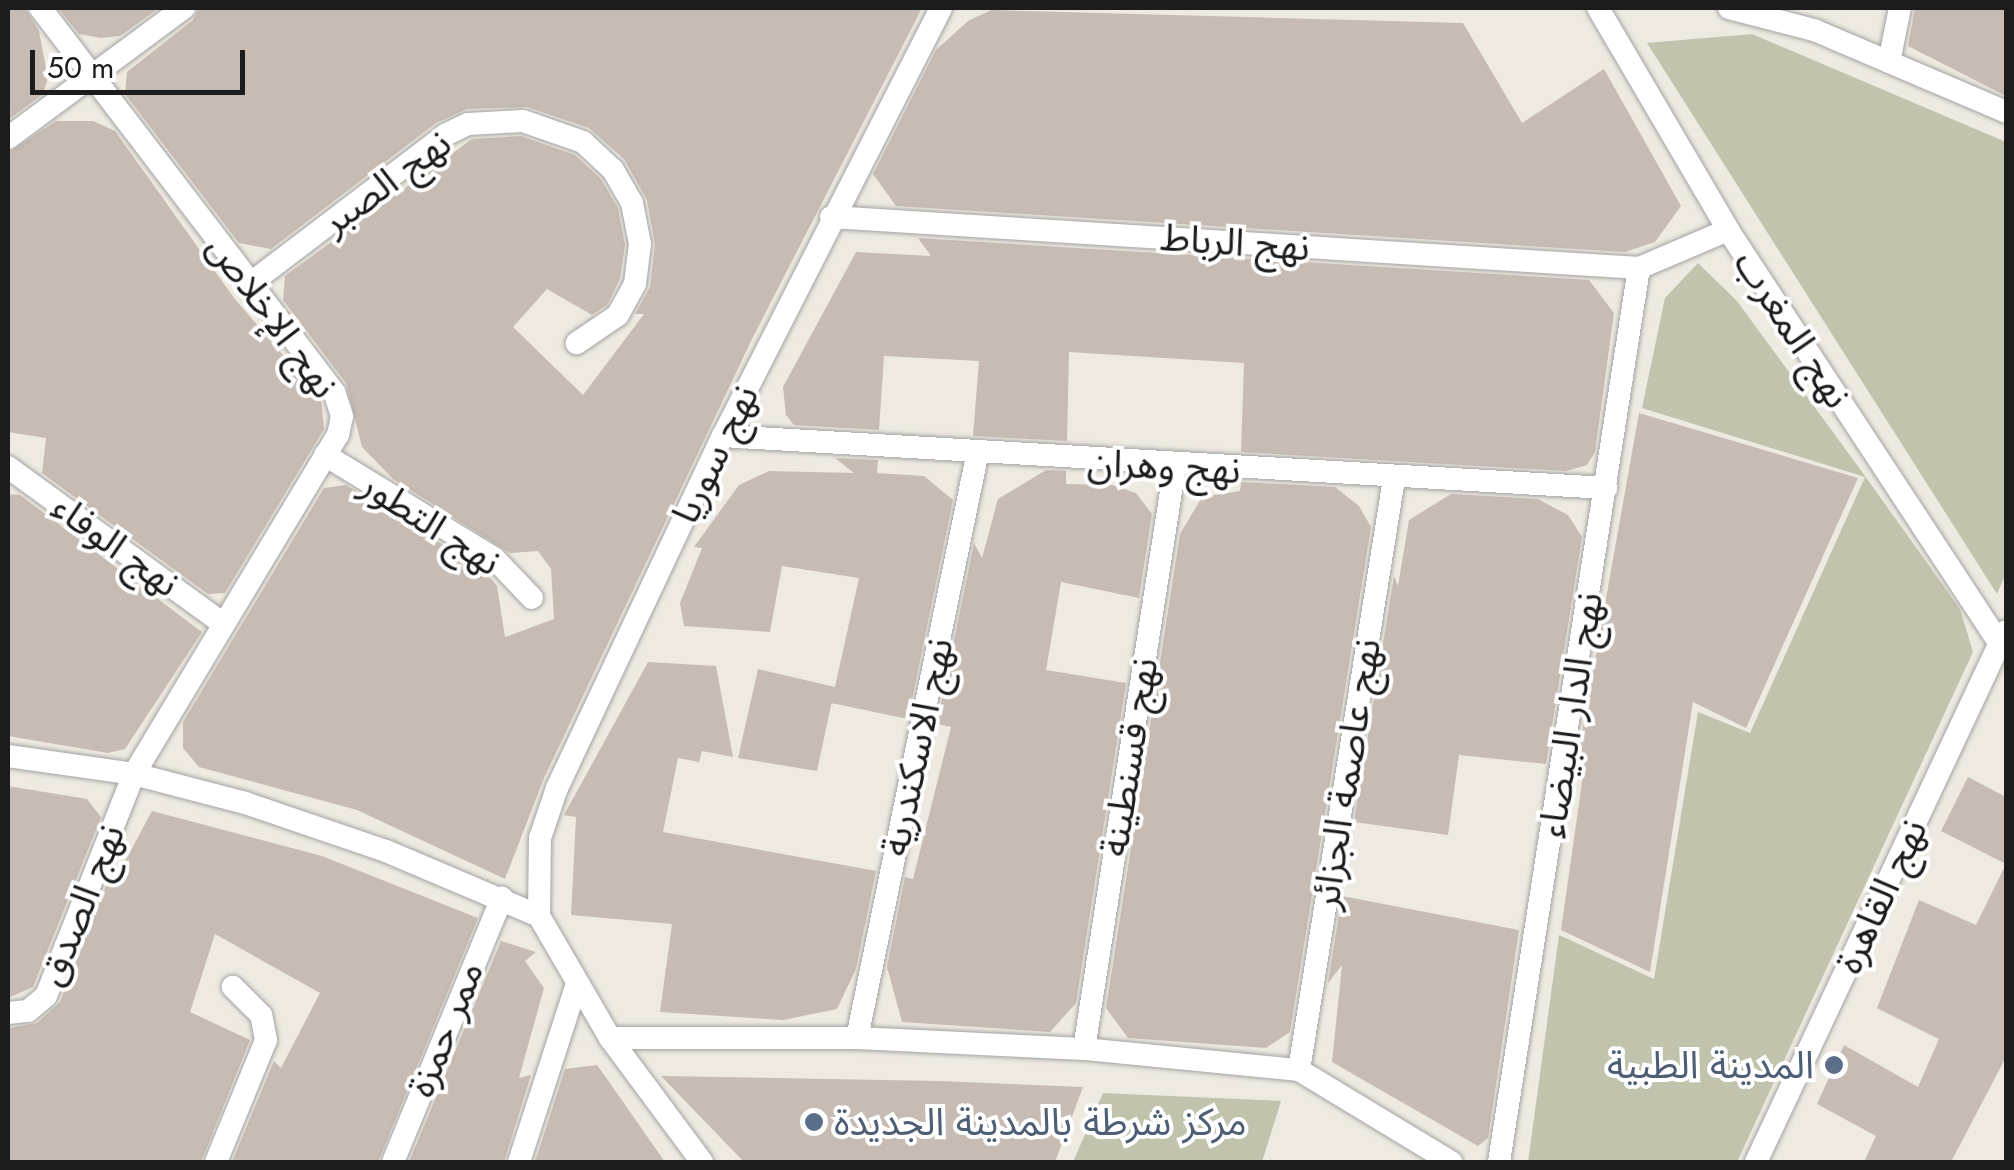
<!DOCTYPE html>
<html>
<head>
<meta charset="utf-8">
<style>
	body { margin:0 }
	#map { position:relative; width:2014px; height:1170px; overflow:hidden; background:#eeeae1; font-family:Jost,"Noto Sans Arabic",sans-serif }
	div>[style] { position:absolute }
	.construction>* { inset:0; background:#c2c3ac }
	.building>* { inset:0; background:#c6bcb4 }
	.roads { filter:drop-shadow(0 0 2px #a3a3a3) drop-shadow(0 0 2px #a3a3a3) }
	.street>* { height:22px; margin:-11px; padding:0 11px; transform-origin:11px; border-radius:11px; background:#fff }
	.dots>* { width:28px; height:28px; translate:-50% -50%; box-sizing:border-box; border:5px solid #fff; border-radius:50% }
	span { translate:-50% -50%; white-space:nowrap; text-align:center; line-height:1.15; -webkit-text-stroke:8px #fff; paint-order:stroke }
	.street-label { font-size:38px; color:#1c1c1c }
	.service-label { font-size:38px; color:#4e5e75 }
	.right { translate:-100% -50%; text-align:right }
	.left { translate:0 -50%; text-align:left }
	.frame { position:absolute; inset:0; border:10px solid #1c1c1c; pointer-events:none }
	.scale { position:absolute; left:30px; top:50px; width:215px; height:45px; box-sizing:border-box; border:5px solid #1c1c1c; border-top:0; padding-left:12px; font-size:30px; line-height:35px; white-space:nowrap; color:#1c1c1c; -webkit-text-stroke:8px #fff; paint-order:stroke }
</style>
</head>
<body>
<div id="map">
	<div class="construction">
		<div style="clip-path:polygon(1752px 34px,2006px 142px,2006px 573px,1997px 594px,1647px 43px)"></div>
		<div style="clip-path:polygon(1698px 263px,1737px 301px,1865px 476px,1960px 609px,1973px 652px,1737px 1162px,1528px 1162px,1559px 935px,1654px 979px,1698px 712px,1750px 733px,1865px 477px,1642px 408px,1665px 298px)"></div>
		<div style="clip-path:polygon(1103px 1093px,1281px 1101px,1262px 1162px,1073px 1162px)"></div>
	</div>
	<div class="building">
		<div style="clip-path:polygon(8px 8px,25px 8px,39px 31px,48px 78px,43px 94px,8px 120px)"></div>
		<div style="clip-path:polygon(58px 8px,159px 8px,120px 36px,101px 38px,79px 34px)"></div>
		<div style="clip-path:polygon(199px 8px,922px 8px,752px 339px,544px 778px,505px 879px,357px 810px,199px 767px,183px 748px,183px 722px,324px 488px,346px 485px,484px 570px,497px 586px,505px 637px,554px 619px,551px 569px,538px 551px,510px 553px,393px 479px,362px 447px,346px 383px,283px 300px,285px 276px,472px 139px,521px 136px,575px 155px,601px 179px,618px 208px,625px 245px,620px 279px,607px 305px,592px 315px,547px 289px,513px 327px,583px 395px,644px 314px,635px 314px,650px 287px,655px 245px,647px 200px,624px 159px,589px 128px,527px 107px,467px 109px,436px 123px,271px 249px,239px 243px,125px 94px,127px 72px,193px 20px)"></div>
		<div style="clip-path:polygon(1915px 8px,2006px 8px,2006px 96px,1908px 46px)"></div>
		<div style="clip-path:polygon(991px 10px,1463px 23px,1522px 123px,1604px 69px,1681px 206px,1655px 242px,1625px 252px,896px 206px,873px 174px,936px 50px,968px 21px)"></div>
		<div style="clip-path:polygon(56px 121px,93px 121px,115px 131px,234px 298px,321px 399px,324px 429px,225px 593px,208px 594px,42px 473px,46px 438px,8px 432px,8px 153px)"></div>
		<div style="clip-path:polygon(918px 238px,1589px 280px,1614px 313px,1595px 452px,1587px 465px,1566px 471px,1241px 452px,1244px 363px,1069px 352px,1067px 441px,973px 436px,979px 361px,884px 356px,879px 430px,794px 425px,786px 415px,783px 387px,856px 252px,931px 256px)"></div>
		<div style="clip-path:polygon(1639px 413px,1858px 478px,1746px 728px,1693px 702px,1650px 972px,1561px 930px,1584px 768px,1576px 767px)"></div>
		<div style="clip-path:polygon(835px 458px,878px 460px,877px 473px,924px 476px,953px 500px,908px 719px,831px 703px,833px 696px,817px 771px,738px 758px,758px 669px,835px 687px,859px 578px,782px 566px,770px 632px,684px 626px,680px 603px,702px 548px,694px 547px,739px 485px,769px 471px,854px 473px)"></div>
		<div style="clip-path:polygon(1046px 470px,1066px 471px,1066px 484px,1112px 485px,1136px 493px,1152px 514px,1139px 598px,1061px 582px,1046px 670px,1126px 683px,1076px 1003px,1050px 1032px,902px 1022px,887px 967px,905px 877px,913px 879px,951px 727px,937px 724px,974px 543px,982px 558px,998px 499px)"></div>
		<div style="clip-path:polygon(1241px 482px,1335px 487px,1359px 506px,1371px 527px,1290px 1032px,1266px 1048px,1128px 1038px,1106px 1008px,1180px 534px,1202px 497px,1240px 491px)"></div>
		<div style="clip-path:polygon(8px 494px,20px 495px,202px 632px,125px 749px,108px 753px,8px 736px)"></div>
		<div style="clip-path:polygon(1451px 494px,1538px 499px,1568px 515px,1582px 537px,1546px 764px,1459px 755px,1448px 835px,1354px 822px,1394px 576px,1398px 586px,1409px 520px)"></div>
		<div style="clip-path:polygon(648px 662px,716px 666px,733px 757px,702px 751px,699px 762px,678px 758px,663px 832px,876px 871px,856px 969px,837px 1009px,783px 1020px,660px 1012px,672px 924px,571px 915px,576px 817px,564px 815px)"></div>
		<div style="clip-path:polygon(1968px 777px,2006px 797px,2006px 1057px,1951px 1162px,1864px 1162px,1876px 1136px,1817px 1104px,1844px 1045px,1918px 1087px,1939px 1039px,1877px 1008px,1919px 900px,1976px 925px,2006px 864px,1941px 831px)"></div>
		<div style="clip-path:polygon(8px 786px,87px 799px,101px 817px,33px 987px,8px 998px)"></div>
		<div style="clip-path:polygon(152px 811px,322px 856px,478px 918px,378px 1162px,232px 1162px,274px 1061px,281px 1068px,320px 993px,215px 934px,190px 1012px,250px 1040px,201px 1162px,8px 1162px,8px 1028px,37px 1023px,60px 1002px,112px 871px,114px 882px)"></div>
		<div style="clip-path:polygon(1342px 896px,1519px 930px,1488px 1138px,1478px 1146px,1332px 1062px,1342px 965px,1328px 983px)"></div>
		<div style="clip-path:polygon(501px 941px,536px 952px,525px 961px,544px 988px,519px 1078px,531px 1075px,504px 1162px,409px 1162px)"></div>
		<div style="clip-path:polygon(597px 1065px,607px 1079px,665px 1162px,535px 1162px,565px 1069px)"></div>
		<div style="clip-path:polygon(661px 1076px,938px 1081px,1083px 1087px,1055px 1162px,744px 1162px)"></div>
	</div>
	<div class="roads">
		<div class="street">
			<div style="left:1598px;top:8px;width:257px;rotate:59.6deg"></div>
			<div style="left:1728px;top:230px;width:495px;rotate:56.7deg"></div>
			<div style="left:1729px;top:8px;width:88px;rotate:14.5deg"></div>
			<div style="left:1814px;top:30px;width:209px;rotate:23.1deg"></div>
			<div style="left:1889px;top:62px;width:55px;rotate:-78.5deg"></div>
			<div style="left:8px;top:138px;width:219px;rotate:-36.5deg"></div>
			<div style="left:831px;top:217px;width:810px;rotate:3.61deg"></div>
			<div style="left:1639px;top:268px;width:97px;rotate:-23.1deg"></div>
			<div style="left:251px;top:283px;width:244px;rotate:-37.3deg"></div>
			<div style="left:445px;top:135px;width:25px;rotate:-26deg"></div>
			<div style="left:468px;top:124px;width:55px;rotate:-3.1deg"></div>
			<div style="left:523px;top:121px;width:64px;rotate:19.3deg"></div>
			<div style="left:583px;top:142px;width:41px;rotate:43deg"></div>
			<div style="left:613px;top:170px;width:38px;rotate:60deg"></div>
			<div style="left:632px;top:203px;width:42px;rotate:79deg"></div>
			<div style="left:640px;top:244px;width:40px;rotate:97.1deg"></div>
			<div style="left:635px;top:284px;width:35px;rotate:119deg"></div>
			<div style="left:618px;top:315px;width:50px;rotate:145.7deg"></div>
			<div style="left:723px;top:436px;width:885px;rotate:3.37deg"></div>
			<div style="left:325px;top:455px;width:198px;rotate:31.4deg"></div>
			<div style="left:494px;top:558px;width:55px;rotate:46.5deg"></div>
			<div style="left:8px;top:467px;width:266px;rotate:36.1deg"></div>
			<div style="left:8px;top:756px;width:127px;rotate:8.1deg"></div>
			<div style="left:134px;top:774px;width:115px;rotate:14.6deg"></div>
			<div style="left:245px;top:803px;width:149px;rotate:18.8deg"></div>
			<div style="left:386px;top:851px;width:166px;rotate:23deg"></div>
			<div style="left:8px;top:1013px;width:20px;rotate:-6deg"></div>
			<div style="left:28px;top:1011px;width:23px;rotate:-40deg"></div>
			<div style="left:46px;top:996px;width:239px;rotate:-68.4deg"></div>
			<div style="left:134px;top:774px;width:396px;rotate:-59deg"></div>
			<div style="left:338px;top:435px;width:19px;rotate:-78deg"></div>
			<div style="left:342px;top:416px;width:25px;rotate:-108deg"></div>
			<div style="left:334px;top:392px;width:484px;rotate:-127.4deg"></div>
			<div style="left:610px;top:1038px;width:247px"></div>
			<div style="left:857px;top:1038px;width:227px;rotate:2.8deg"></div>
			<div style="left:1084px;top:1049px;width:216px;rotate:5.6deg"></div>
			<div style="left:1299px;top:1070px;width:178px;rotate:31.2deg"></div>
			<div style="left:857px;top:1038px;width:594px;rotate:-78.35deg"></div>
			<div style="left:1084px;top:1049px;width:590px;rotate:-81.13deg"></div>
			<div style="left:1299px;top:1070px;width:599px;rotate:-80.87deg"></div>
			<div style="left:216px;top:1162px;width:132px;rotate:-67.7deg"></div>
			<div style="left:266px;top:1040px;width:25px;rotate:-101deg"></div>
			<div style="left:261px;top:1015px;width:40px;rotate:-135deg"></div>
			<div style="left:393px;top:1162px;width:286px;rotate:-67.6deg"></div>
			<div style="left:519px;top:1162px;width:187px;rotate:-72deg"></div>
			<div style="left:702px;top:1162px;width:154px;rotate:-126.6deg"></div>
			<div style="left:610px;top:1038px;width:141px;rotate:-120.2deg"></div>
			<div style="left:539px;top:916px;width:78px;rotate:-89.3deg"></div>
			<div style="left:540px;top:838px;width:53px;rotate:-71.2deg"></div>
			<div style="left:557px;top:788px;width:389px;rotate:-64.8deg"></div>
			<div style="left:723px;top:436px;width:480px;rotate:-63deg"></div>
			<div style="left:1499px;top:1162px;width:905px;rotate:-81.1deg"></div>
			<div style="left:1756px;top:1162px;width:586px;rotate:-64.84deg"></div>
		</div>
	</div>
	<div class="dots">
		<div style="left:1834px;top:1065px;background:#5c6f8a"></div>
		<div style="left:814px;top:1122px;background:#5c6f8a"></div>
	</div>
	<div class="street-label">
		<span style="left:386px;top:182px;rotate:-36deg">نهج الصبر</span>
		<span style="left:1235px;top:242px;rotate:4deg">نهج الرباط</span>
		<span style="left:273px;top:316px;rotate:54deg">نهج الإخلاص</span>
		<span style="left:1793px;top:329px;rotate:57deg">نهج المغرب</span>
		<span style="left:715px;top:454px;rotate:-64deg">نهج سوريا</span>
		<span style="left:1164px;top:466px;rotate:3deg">نهج وهران</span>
		<span style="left:431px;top:523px;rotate:33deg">نهج التطور</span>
		<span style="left:116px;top:545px;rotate:36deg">نهج الوفاء</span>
		<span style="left:1570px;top:715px;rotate:-81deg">نهج الدار البيضاء</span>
		<span style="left:917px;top:747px;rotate:-78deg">نهج الاسكندرية</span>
		<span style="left:1129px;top:757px;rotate:-81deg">نهج قسنطينة</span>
		<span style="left:1346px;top:774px;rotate:-81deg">نهج عاصمة الجزائر</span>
		<span style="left:1881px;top:896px;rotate:-65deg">نهج القاهرة</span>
		<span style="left:81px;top:905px;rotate:-68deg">نهج الصدق</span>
		<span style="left:445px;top:1029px;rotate:-68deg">ممر حمزة</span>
	</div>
	<div class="service-label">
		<span class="right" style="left:1814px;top:1065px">المدينة الطبية</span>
		<span class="left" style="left:834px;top:1122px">مركز شرطة بالمدينة الجديدة</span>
	</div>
	<div class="frame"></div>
	<div class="scale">50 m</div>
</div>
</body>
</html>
